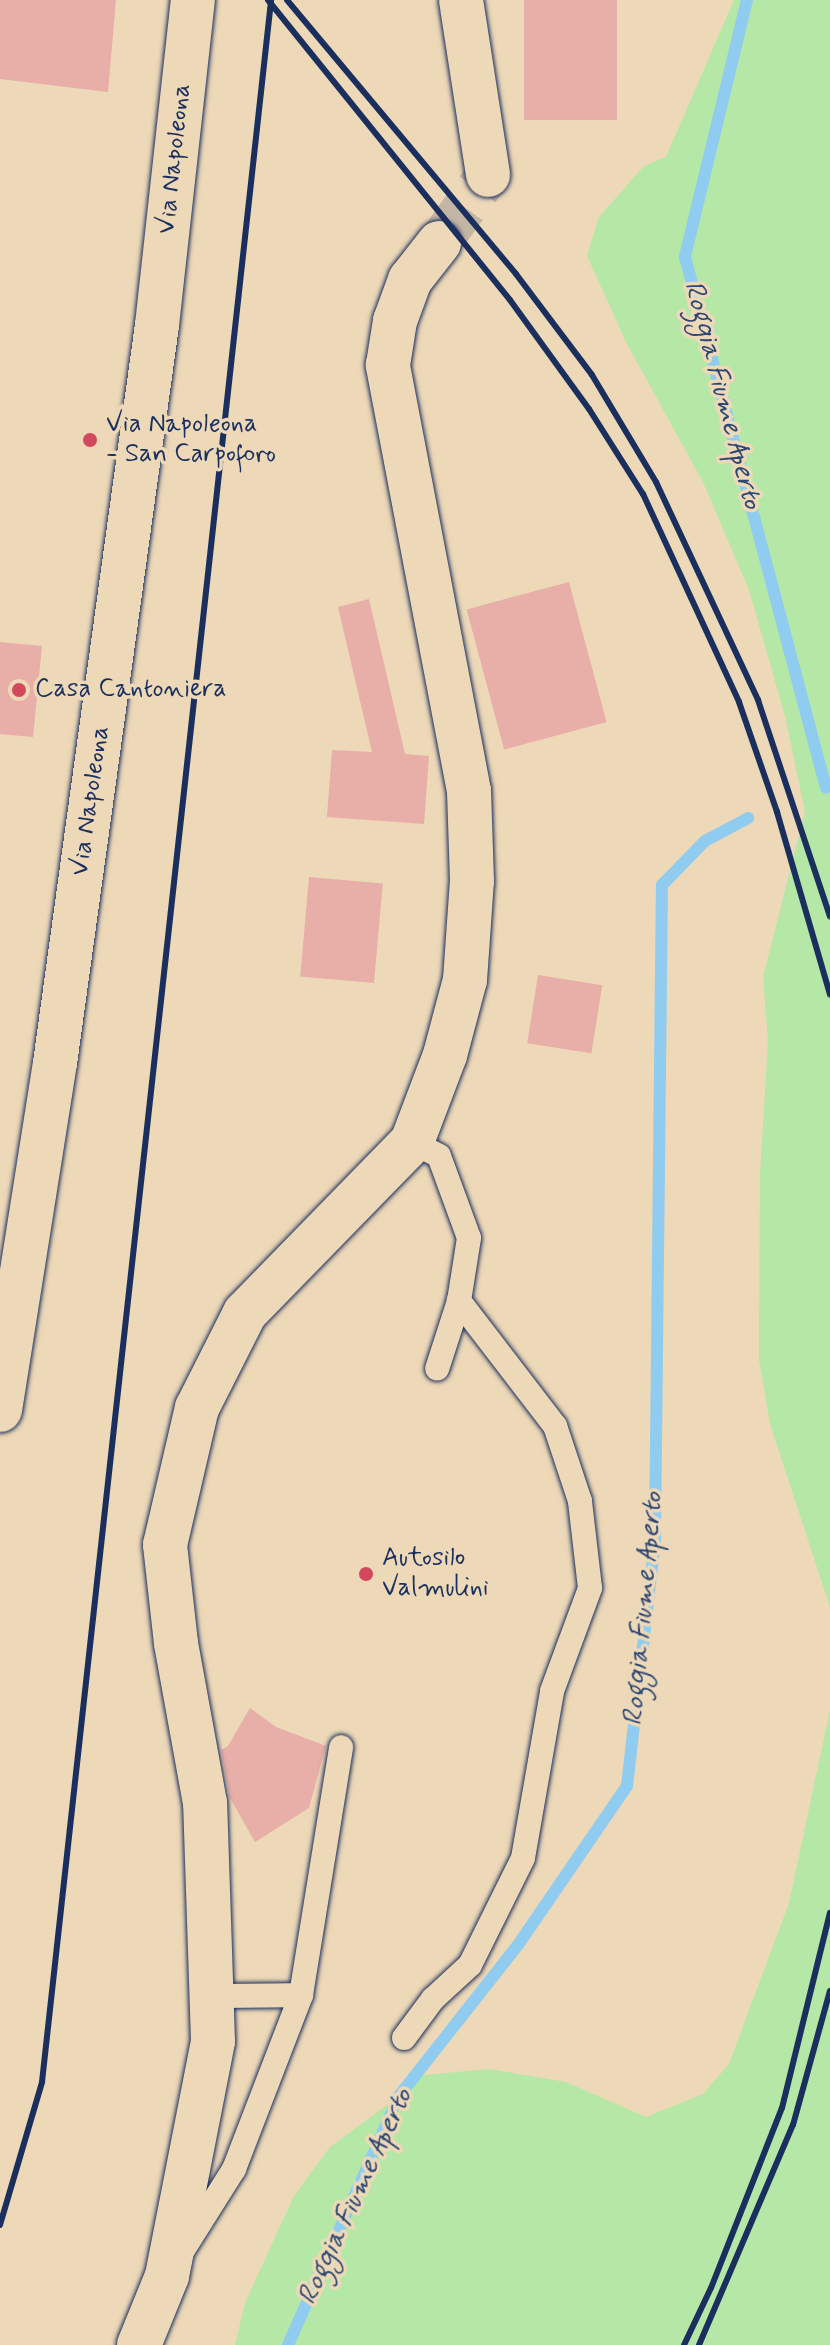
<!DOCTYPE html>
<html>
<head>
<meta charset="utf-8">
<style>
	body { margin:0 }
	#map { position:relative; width:830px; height:2345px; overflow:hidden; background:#edd8b7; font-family:Mynerve,sans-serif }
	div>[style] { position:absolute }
	.green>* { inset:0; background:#b5e7a7 }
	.stream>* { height:12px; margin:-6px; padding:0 6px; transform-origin:6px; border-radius:6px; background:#8fccf0 }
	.building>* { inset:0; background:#e8aea8; transform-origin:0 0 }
	.minor-tunnel>* { height:44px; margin-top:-22px; transform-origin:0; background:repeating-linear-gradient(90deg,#c3b6a5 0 44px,transparent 0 66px) }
	.roads { filter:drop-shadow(0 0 2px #1b2f5e) drop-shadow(0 0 2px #1b2f5e) }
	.service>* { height:24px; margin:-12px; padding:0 12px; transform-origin:12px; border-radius:12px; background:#edd8b7 }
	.minor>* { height:44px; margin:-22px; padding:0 22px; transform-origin:22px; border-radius:22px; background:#edd8b7 }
	.primary>* { height:44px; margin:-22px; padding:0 22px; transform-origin:22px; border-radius:22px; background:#edd8b7 }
	.rail>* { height:6px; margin:-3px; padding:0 3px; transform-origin:3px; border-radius:3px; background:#1b2f5e }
	.dots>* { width:22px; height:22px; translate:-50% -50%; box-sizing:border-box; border:4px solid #edd8b7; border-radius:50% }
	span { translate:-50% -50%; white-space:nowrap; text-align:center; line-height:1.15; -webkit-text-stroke:7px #edd8b7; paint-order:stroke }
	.street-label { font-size:26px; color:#1b2f5e }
	.poi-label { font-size:26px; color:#1b2f5e }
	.left { translate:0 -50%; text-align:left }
	.water-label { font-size:28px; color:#2c4774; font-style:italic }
</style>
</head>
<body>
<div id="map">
	<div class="green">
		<div style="clip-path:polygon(734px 0,830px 0,830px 1607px,770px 1424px,759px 1359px,760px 1176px,768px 1040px,763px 977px,805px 812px,785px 716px,749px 590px,703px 482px,627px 344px,587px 256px,599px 217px,644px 166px,666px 157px)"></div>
		<div style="clip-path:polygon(830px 1710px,830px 2345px,235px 2345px,245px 2303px,294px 2196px,330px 2147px,399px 2096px,414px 2076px,489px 2069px,566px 2082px,646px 2117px,703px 2094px,729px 2064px,789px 1903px)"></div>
	</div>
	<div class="stream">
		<div style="left:747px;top:0;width:264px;rotate:103.6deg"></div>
		<div style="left:685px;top:257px;width:549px;rotate:75.13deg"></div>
		<div style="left:288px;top:2345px;width:273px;rotate:-66deg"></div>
		<div style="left:399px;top:2096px;width:192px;rotate:-51.8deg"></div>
		<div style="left:518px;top:1945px;width:193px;rotate:-55.6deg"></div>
		<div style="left:627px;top:1786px;width:249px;rotate:-83.5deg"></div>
		<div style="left:655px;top:1539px;width:654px;rotate:-89.39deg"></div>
		<div style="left:662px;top:885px;width:62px;rotate:-45.7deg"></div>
		<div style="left:705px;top:841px;width:49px;rotate:-28.1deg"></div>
	</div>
	<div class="building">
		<div style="clip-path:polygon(0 0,116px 0,108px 92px,0 79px)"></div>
		<div style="left:524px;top:0;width:93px;height:120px"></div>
		<div style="left:569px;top:582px;width:145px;height:106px;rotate:75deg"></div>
		<div style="clip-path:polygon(369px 599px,405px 754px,429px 756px,424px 824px,327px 817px,332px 750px,372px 752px,338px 607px)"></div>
		<div style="clip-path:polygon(0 642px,42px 646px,33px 737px,0 734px)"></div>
		<div style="left:309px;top:877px;width:74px;height:100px;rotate:5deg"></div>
		<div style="left:538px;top:975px;width:65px;height:69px;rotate:9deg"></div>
		<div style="clip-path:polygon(250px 1708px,276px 1727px,326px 1746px,309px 1808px,255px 1842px,230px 1798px,221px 1750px,228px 1746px)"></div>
	</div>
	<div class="minor-tunnel">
		<div style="left:439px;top:243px;width:84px;rotate:-54.2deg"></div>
	</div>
	<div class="roads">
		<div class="service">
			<div style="left:412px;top:1142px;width:30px;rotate:27deg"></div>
			<div style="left:439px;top:1156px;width:87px;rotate:69.9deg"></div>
			<div style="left:469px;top:1238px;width:64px;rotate:99deg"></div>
			<div style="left:459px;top:1301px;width:71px;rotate:107.9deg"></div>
			<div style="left:212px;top:1996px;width:89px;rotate:-0.6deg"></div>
			<div style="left:404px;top:2038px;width:49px;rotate:-53.4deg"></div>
			<div style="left:433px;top:1999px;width:50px;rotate:-42.6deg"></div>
			<div style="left:470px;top:1965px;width:119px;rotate:-63.6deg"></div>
			<div style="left:523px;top:1858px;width:169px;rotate:-80.1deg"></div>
			<div style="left:552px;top:1691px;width:110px;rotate:-69.7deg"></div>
			<div style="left:590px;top:1588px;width:88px;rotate:-96.6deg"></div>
			<div style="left:580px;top:1501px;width:79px;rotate:-108.4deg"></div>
			<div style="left:555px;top:1426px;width:158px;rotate:-127.5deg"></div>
			<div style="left:183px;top:2250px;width:96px;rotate:-57.8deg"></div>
			<div style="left:234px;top:2169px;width:186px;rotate:-68.9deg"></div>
			<div style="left:301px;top:1995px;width:251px;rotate:-80.8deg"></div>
		</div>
		<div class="minor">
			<div style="left:461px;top:0;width:177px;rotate:81.2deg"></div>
			<div style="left:139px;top:2345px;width:74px;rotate:-67.9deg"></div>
			<div style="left:167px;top:2276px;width:239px;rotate:-78.9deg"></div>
			<div style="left:213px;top:2041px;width:238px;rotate:-91.9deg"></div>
			<div style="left:205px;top:1803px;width:163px;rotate:-100.3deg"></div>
			<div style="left:176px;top:1643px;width:99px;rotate:-96.4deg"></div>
			<div style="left:165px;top:1545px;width:141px;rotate:-76.9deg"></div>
			<div style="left:197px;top:1408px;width:106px;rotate:-63.2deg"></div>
			<div style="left:245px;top:1313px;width:239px;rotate:-45.7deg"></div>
			<div style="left:412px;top:1142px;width:93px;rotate:-69.2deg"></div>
			<div style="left:445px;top:1055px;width:78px;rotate:-75.1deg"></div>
			<div style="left:465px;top:980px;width:99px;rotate:-86deg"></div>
			<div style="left:472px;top:881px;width:90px;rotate:-91.9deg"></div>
			<div style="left:469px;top:791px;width:434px;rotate:-100.8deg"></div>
			<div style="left:388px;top:365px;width:45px;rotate:-81deg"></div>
			<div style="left:395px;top:321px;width:44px;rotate:-69.9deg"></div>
			<div style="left:410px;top:280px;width:47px;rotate:-51.9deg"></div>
		</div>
		<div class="primary">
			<div style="left:0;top:1410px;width:351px;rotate:-81deg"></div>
			<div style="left:55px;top:1063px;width:745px;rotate:-82.13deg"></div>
			<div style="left:157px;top:325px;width:327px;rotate:-83.7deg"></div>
		</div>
	</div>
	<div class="rail">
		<div style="left:268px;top:0;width:385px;rotate:51.1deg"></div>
		<div style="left:510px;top:300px;width:135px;rotate:54.1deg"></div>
		<div style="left:589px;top:409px;width:101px;rotate:57.6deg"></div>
		<div style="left:643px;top:494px;width:229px;rotate:65.2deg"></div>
		<div style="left:739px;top:702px;width:116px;rotate:70.9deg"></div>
		<div style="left:777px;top:812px;width:190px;rotate:73.8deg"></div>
		<div style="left:287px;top:0;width:357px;rotate:50.1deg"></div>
		<div style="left:516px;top:274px;width:126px;rotate:53deg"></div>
		<div style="left:592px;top:375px;width:125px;rotate:59.1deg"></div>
		<div style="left:656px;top:482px;width:241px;rotate:64.9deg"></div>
		<div style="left:758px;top:700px;width:228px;rotate:71.6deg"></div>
		<div style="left:0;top:2225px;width:149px;rotate:-73.6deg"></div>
		<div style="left:42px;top:2082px;width:2095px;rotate:-83.72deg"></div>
		<div style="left:684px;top:2345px;width:63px;rotate:-64.7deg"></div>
		<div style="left:711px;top:2288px;width:193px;rotate:-68.5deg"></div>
		<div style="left:782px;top:2108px;width:201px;rotate:-76.2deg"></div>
		<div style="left:699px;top:2345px;width:239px;rotate:-66.9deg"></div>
		<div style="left:793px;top:2125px;width:139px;rotate:-74.6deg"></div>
	</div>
	<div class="dots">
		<div style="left:90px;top:440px;background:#d1495b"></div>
		<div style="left:19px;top:690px;background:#d1495b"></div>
		<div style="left:366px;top:1574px;background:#d1495b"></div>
	</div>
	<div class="street-label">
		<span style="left:175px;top:159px;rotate:-84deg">Via Napoleona</span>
		<span style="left:91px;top:801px;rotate:-82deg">Via Napoleona</span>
	</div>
	<div class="poi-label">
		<span class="left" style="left:106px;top:440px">Via Napoleona<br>- San Carpoforo</span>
		<span class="left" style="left:35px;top:690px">Casa Cantoniera</span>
		<span class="left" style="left:382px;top:1574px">Autosilo<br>Valmulini</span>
	</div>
	<div class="water-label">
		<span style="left:722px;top:395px;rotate:75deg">Roggia Fiume Aperto</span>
		<span style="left:644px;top:1609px;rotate:-85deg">Roggia Fiume Aperto</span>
		<span style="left:356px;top:2197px;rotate:-65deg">Roggia Fiume Aperto</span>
	</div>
</div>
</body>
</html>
